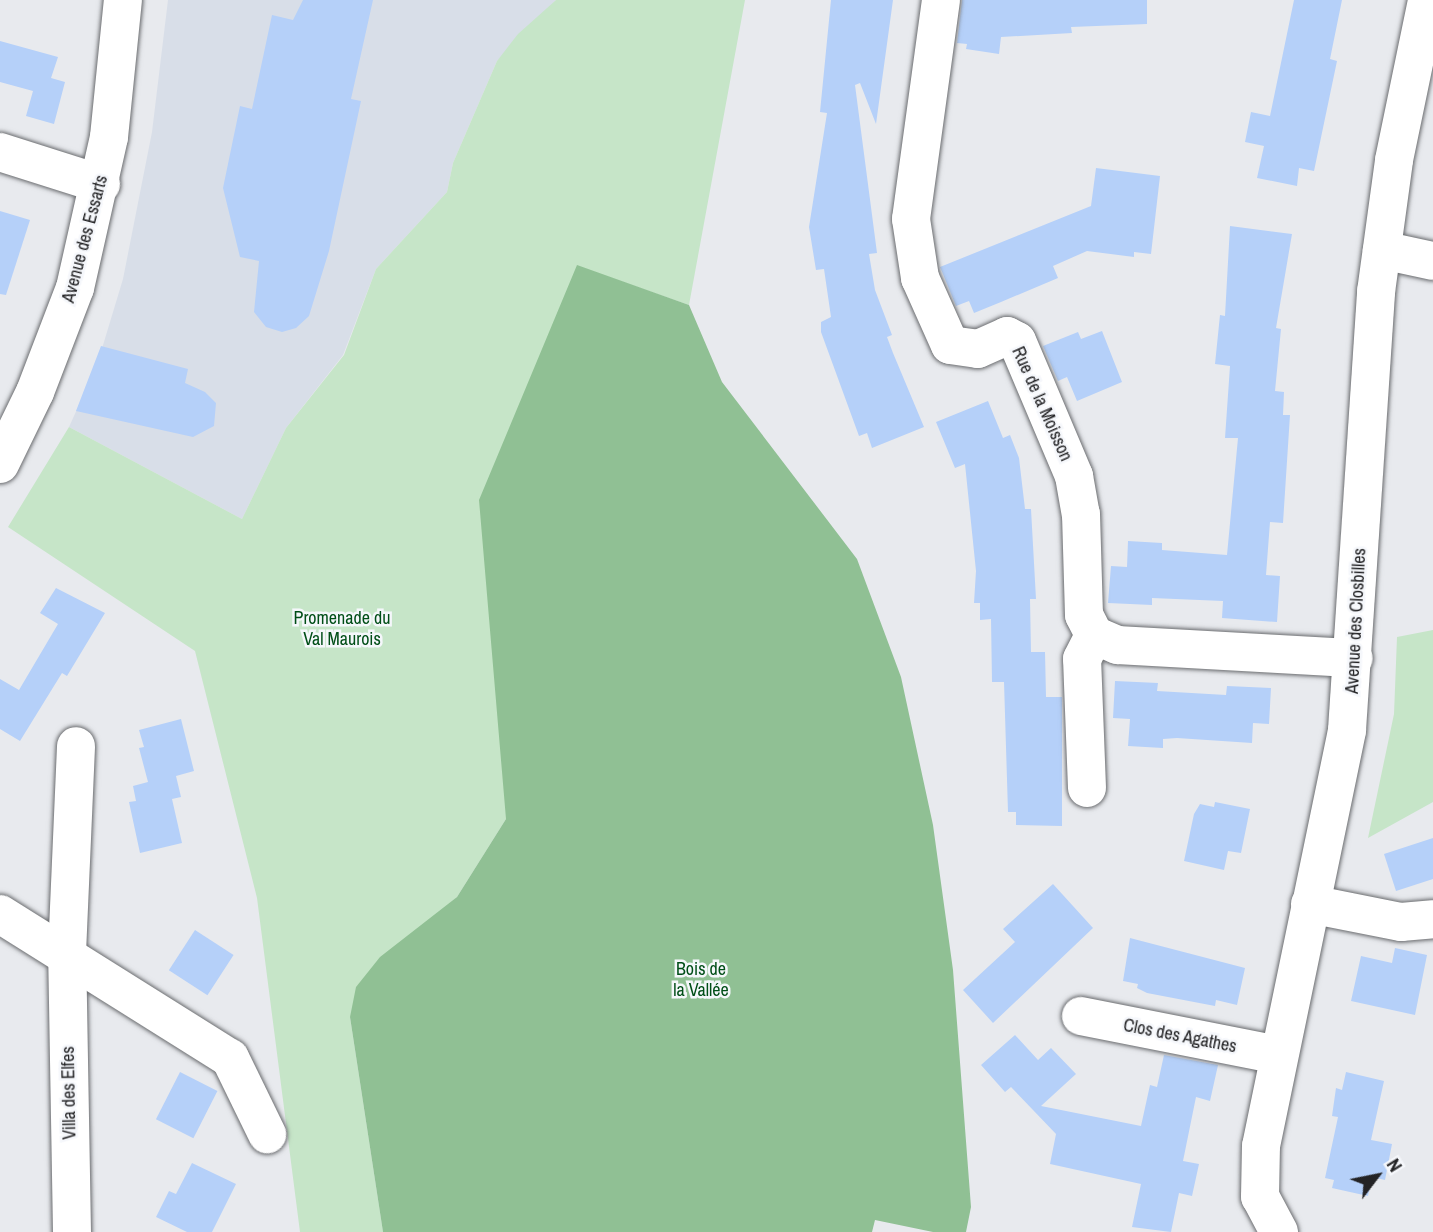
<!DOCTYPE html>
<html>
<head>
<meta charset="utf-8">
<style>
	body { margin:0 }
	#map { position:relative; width:1433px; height:1232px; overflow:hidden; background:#e8eaee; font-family:"Archivo Narrow",sans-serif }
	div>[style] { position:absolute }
	.built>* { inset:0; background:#d8dee8 }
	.green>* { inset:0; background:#c6e5c8 }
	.forest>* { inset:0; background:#90c094 }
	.building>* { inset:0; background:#b5d0f9; transform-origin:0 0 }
	.roads { filter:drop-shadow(0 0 2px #6a6c6f) drop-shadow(0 0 2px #6a6c6f) }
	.minor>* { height:38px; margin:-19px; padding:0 19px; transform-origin:19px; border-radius:19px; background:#fff }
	span { translate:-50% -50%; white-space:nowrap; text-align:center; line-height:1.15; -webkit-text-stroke:5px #f5f7fb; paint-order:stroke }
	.street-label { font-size:18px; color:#232325 }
	.park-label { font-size:18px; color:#004e17 }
	.north { position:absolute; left:1342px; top:1141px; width:70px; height:70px; -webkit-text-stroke:5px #f5f7fb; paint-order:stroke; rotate:58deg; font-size:19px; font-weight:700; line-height:28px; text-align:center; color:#232325 }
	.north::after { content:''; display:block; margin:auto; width:24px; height:32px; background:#232325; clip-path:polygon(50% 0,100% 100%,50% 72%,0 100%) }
</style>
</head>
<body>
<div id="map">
	<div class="built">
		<div style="clip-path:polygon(168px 0,556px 0,497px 61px,453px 163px,447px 192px,376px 269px,343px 355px,286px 428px,242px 519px,69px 427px,97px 365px,123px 279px,152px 132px)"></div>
	</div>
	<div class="green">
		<div style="clip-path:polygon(556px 0,745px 0,689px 305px,577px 266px,506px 819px,457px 897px,430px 920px,350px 1017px,383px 1232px,300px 1232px,257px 898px,195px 651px,8px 527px,69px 427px,242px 519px,286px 428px,344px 355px,376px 269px,447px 192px,453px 163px,497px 61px,518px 34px)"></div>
		<div style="clip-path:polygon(1433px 630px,1433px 802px,1368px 838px,1394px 714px,1397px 637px)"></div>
	</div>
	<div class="forest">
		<div style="clip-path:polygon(577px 265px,689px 305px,722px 382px,857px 559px,901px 677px,933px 825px,953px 970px,971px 1207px,966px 1232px,933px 1232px,875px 1220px,872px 1232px,383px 1232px,350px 1017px,356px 987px,380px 957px,457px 897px,506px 819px,479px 500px)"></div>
	</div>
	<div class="building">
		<div style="clip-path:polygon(303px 0,373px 0,351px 99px,361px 101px,329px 251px,309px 316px,296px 328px,282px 332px,266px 327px,254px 312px,259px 261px,240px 257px,223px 188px,240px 106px,252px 109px,272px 15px,293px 20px)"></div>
		<div style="clip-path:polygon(831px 0,893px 0,876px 124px,860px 83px,855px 85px,877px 253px,869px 254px,875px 290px,892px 335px,887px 337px,893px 353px,924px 427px,872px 448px,867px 433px,859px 436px,821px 332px,821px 322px,831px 317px,824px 269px,816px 270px,809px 227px,827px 113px,820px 112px)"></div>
		<div style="clip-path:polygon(962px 0,1147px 0,1147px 24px,1071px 27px,1072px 33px,1001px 37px,999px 54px,966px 49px,967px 44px,957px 43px)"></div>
		<div style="clip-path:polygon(1294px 0,1342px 0,1330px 59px,1337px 61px,1314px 171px,1299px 168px,1297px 186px,1257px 178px,1264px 146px,1245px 142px,1251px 112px,1270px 116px)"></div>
		<div style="clip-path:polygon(0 41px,58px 57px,51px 78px,65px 82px,54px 124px,26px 116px,33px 91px,0 82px)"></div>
		<div style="clip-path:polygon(1096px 168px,1160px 176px,1151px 254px,1134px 252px,1134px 257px,1087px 251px,1053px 266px,1058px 278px,1001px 302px,974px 313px,969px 301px,956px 306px,940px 267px,1091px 206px)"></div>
		<div style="clip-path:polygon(0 211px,30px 220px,6px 295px,0 294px)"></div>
		<div style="clip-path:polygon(1230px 226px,1292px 234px,1276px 328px,1281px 329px,1275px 391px,1284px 392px,1283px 415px,1290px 415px,1283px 523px,1270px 522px,1266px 575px,1280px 576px,1277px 622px,1222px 618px,1223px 601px,1152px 598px,1152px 605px,1108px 603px,1111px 566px,1127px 567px,1128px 541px,1162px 543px,1162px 550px,1227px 555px,1238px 438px,1225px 438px,1230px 366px,1215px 364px,1220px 315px,1225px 316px)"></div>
		<div style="clip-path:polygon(1102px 331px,1122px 382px,1077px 401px,1067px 377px,1058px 381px,1043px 346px,1078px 332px,1081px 339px)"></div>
		<div style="clip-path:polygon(101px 346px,188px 369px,185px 383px,205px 392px,216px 403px,214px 426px,193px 437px,76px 411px)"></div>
		<div style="clip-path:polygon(988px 401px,1003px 438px,1010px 435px,1019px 458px,1025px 509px,1031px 509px,1036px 599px,1030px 599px,1031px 652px,1045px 652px,1046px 697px,1062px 697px,1062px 826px,1016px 825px,1016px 812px,1008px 812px,1004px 682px,992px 682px,991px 619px,980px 620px,980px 603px,974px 603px,976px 571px,965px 464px,955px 468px,936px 422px)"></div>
		<div style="clip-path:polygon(56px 588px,105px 613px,67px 676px,62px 673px,20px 741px,0 729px,0 679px,19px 690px,58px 624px,40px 613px)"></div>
		<div style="clip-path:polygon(1115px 681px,1158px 683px,1157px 691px,1226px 695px,1227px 686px,1271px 688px,1269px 724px,1253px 723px,1252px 743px,1177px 738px,1163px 739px,1163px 748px,1128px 746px,1130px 719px,1113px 718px)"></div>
		<div style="clip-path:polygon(181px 719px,194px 771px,176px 776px,181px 797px,172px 799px,182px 843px,140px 853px,129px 802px,136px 801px,133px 786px,148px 782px,139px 748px,144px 747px,139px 730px)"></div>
		<div style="clip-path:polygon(1215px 802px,1250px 809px,1241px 853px,1228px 851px,1224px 870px,1184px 861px,1194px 814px,1200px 804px,1214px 807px)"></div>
		<div style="clip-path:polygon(1433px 838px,1433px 879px,1396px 891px,1384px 854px)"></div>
		<div style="clip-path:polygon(1053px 884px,1093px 928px,993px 1023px,963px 990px,1015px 942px,1003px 929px)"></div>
		<div style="left:195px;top:930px;width:46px;height:48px;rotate:33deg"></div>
		<div style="clip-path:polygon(1130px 938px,1245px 968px,1237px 1005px,1216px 1000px,1215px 1006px,1147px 993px,1137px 988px,1138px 984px,1123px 981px)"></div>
		<div style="clip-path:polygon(1395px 948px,1427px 955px,1415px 1015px,1351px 1001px,1361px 956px,1392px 963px)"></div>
		<div style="clip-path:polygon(1015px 1035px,1038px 1060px,1051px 1048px,1076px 1074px,1041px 1106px,1141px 1126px,1150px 1085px,1157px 1087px,1164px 1055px,1218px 1065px,1210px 1101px,1196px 1097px,1183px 1161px,1199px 1164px,1192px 1196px,1179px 1193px,1171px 1232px,1132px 1227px,1141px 1184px,1050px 1164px,1056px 1134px,1011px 1087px,1005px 1092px,981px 1065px)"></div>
		<div style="left:180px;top:1072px;width:42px;height:53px;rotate:27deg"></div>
		<div style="clip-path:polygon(1346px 1072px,1384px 1081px,1371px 1140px,1392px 1144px,1385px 1180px,1372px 1177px,1368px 1196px,1332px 1188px,1334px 1180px,1325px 1178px,1338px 1117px,1332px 1116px,1336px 1088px,1342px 1090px)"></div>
		<div style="clip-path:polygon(192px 1163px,236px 1184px,212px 1232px,187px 1232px,156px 1217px,169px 1191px,176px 1194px)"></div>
	</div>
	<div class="roads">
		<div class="minor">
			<div style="left:941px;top:0;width:221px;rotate:97.8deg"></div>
			<div style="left:911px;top:219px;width:60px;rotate:81.3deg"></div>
			<div style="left:920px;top:278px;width:73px;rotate:65.9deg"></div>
			<div style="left:950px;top:345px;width:28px;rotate:8deg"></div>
			<div style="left:978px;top:349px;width:32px;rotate:-24deg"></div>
			<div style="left:1007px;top:336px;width:11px;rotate:27deg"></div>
			<div style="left:1017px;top:341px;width:147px;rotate:67.1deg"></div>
			<div style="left:1074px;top:476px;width:39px;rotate:80deg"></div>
			<div style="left:1081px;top:514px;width:101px;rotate:88.3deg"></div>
			<div style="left:1084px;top:615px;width:22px;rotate:63deg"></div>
			<div style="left:1094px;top:635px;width:26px;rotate:23deg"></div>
			<div style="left:1118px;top:645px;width:236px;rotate:3.2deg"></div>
			<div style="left:0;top:152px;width:106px;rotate:17.6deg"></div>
			<div style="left:1382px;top:250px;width:52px;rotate:12.2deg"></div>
			<div style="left:0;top:464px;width:80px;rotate:-64.1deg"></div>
			<div style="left:35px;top:392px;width:111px;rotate:-69deg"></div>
			<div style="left:75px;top:288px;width:155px;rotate:-77.3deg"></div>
			<div style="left:109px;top:137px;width:138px;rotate:-84.2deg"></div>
			<div style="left:1087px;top:788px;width:129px;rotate:-92.2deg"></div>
			<div style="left:1082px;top:659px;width:27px;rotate:-63deg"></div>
			<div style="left:1310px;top:904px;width:93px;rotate:11.2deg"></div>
			<div style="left:1401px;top:922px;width:32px;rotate:-5deg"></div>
			<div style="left:0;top:914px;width:271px;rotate:32.1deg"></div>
			<div style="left:230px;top:1058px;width:85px;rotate:64deg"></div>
			<div style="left:1081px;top:1016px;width:201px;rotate:11.2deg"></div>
			<div style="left:72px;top:1232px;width:279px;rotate:-91deg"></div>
			<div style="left:67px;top:953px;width:207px;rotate:-87.5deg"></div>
			<div style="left:1279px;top:1232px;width:40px;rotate:-118deg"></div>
			<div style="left:1260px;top:1197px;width:51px;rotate:-88.9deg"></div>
			<div style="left:1261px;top:1146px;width:425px;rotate:-78.3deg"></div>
			<div style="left:1347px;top:730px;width:439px;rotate:-86.2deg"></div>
			<div style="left:1376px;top:292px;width:133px;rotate:-82.2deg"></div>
			<div style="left:1394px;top:160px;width:163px;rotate:-78.3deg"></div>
		</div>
	</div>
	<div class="street-label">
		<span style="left:85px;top:239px;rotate:-75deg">Avenue des Essarts</span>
		<span style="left:1042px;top:404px;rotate:66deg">Rue de la Moisson</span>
		<span style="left:1356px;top:621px;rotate:-87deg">Avenue des Closbilles</span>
		<span style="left:1180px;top:1036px;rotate:11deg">Clos des Agathes</span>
		<span style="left:69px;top:1093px;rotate:-91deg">Villa des Elfes</span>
	</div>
	<div class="park-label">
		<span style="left:342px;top:629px">Promenade du<br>Val Maurois</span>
		<span style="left:701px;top:980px">Bois de<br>la Vallée</span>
	</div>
	<div class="north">N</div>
</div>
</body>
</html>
